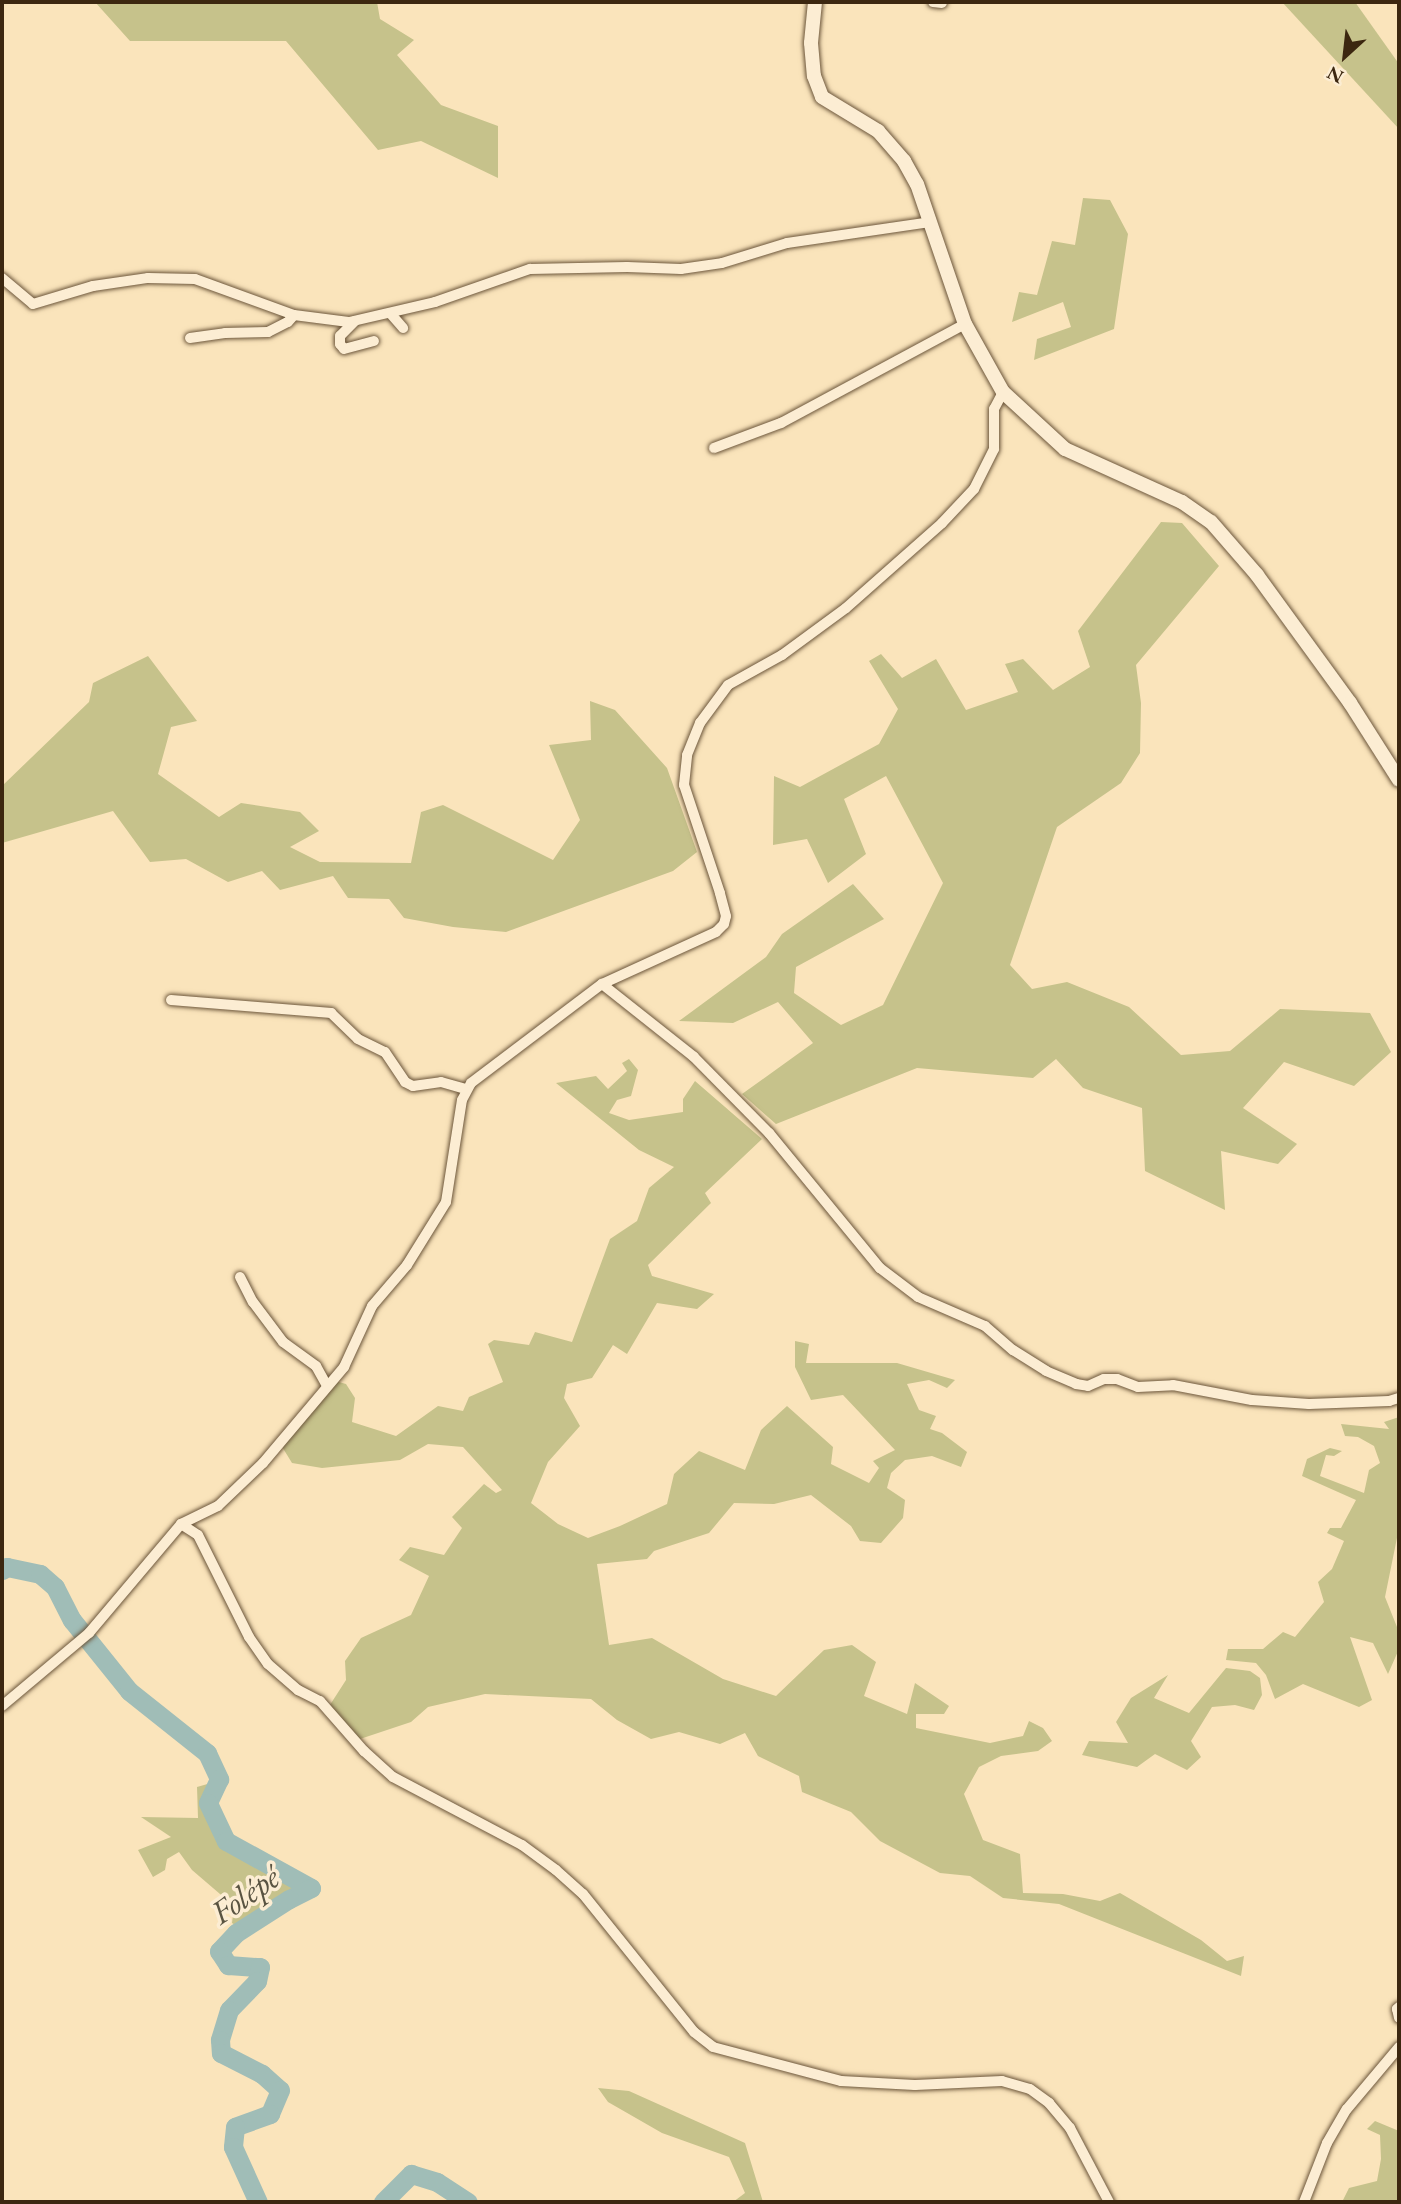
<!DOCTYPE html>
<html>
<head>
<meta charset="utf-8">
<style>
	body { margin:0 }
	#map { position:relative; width:1401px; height:2204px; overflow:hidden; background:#fae4bb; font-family:"EB Garamond",serif }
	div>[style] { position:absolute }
	.green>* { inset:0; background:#c6c28b }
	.river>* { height:19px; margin:-9.5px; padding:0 9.5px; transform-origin:9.5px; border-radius:9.5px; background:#a0bdb7 }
	.roads { filter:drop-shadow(0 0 2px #6c563b) drop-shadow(0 0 2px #6c563b) }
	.minor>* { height:10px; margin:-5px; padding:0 5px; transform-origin:5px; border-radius:5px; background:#fcedd3 }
	.tertiary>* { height:14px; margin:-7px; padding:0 7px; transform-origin:7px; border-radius:7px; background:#fcedd3 }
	span { translate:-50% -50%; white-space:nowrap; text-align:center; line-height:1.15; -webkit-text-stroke:7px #fcedd3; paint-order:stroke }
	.water-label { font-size:33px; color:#5a5442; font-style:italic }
	.frame { position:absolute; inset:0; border:4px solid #3c2710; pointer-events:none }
	.north { position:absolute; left:1310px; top:21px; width:70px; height:70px; -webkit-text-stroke:5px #fcedd3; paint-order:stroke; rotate:207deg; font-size:19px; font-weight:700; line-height:28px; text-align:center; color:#3c2710 }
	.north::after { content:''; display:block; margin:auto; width:24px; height:32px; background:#3c2710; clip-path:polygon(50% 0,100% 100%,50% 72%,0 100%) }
</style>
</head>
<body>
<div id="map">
	<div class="green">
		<div style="clip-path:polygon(95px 2px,377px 2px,380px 19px,414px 40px,397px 55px,441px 105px,498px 126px,498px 178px,421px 141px,378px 150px,286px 41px,130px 41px)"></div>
		<div style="clip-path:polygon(1282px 2px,1355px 2px,1399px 64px,1399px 129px)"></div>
		<div style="clip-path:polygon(1083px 198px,1110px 200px,1128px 234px,1114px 329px,1034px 360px,1037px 339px,1071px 327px,1063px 302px,1012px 322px,1019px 292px,1037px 295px,1052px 241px,1075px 245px)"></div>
		<div style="clip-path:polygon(1161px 522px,1182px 523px,1219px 566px,1136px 665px,1141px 703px,1140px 753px,1121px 783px,1057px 827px,1010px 965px,1032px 989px,1067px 982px,1129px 1007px,1181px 1055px,1230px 1051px,1280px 1009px,1370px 1013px,1391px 1052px,1354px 1086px,1284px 1062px,1243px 1108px,1297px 1144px,1278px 1164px,1221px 1151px,1225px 1210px,1145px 1171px,1142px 1108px,1083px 1088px,1056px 1059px,1033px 1078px,917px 1068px,776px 1124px,742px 1094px,813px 1043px,778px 1002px,733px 1023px,679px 1021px,766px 957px,782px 934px,853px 884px,884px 919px,796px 967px,794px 993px,841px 1025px,883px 1005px,943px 883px,886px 776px,844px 799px,866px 854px,828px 883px,807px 839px,773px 845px,774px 776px,800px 787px,879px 744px,898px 709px,869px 661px,881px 654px,902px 678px,936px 659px,966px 710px,1018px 692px,1005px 664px,1023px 659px,1053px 690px,1090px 667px,1078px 631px)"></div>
		<div style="clip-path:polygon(148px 656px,197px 721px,171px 727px,158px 774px,219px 817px,241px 803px,300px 812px,319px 831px,290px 847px,320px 862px,411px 863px,421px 812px,443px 805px,553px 860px,580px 820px,549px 745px,591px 740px,590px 701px,615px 710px,667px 768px,697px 852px,673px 871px,506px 932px,453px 927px,404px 918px,389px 899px,348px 898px,333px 876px,280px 890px,262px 871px,228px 882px,186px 859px,150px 862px,113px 811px,2px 843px,2px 786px,89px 702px,93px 683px)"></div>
		<div style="clip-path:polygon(629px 1059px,638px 1070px,631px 1096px,617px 1100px,609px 1113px,629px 1120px,683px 1112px,683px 1099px,695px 1081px,762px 1139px,705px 1193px,711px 1203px,648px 1265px,652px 1276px,714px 1294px,697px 1309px,657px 1303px,627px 1354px,613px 1345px,592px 1378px,567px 1384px,564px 1398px,580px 1426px,548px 1462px,531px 1503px,558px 1524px,588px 1538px,620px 1526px,667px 1504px,674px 1474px,699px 1451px,745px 1470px,761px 1430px,787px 1406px,833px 1447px,831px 1464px,869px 1483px,879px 1468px,873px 1461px,895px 1450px,843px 1395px,811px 1400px,795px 1367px,795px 1341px,809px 1344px,806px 1363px,897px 1363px,955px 1380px,947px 1388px,929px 1380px,907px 1384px,919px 1410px,936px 1416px,930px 1429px,942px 1433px,967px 1452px,961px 1467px,932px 1456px,905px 1460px,891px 1473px,887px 1488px,905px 1500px,903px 1518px,881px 1543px,860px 1541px,851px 1526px,811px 1495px,774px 1504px,734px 1503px,709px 1533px,654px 1551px,647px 1559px,597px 1564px,609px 1645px,652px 1638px,723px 1679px,776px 1696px,824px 1650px,852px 1645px,876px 1662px,864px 1696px,907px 1714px,915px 1683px,949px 1706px,944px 1714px,916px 1714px,916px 1728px,990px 1743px,1023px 1736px,1029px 1721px,1043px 1728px,1052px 1741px,1038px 1751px,1001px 1756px,979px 1767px,964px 1794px,983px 1840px,1020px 1854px,1023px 1893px,1063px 1894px,1100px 1901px,1120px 1893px,1201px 1940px,1227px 1961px,1244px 1956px,1241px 1976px,1059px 1904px,1003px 1898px,970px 1876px,940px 1873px,880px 1841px,851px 1812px,802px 1792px,799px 1776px,758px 1756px,745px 1733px,720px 1744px,679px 1732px,651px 1739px,617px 1720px,591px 1699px,485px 1694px,428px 1707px,411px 1722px,357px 1740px,328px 1708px,346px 1680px,345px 1661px,361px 1638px,411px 1615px,429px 1576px,399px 1560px,410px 1547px,444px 1555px,462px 1528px,452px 1517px,484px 1484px,496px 1493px,502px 1490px,463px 1447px,428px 1444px,400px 1460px,322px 1468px,292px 1463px,281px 1445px,302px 1422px,325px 1378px,346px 1384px,355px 1398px,352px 1422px,396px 1436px,438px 1406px,463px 1411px,469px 1397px,503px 1382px,488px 1344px,494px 1340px,529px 1345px,535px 1332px,572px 1342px,610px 1239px,637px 1221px,649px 1188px,674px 1167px,639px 1150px,556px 1083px,596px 1076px,608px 1089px,627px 1071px,622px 1063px)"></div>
		<div style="clip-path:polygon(1399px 1417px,1399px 1528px,1385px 1597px,1399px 1632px,1399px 1649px,1388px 1674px,1373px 1643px,1350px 1637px,1372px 1700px,1359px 1707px,1303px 1684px,1275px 1699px,1266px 1675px,1256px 1663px,1226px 1660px,1228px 1649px,1263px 1649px,1283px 1632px,1295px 1637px,1324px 1602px,1318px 1582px,1332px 1569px,1344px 1541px,1327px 1533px,1330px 1528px,1341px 1528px,1356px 1500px,1302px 1476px,1307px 1459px,1330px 1448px,1342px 1451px,1334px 1456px,1326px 1455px,1320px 1476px,1364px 1493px,1369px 1470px,1380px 1463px,1374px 1446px,1358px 1437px,1345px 1436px,1341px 1424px,1389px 1429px,1384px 1422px)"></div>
		<div style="clip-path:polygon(1226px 1668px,1250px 1671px,1260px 1678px,1262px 1695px,1254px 1710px,1235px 1705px,1212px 1707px,1191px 1741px,1201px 1757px,1187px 1770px,1155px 1754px,1137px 1767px,1082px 1755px,1089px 1741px,1128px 1743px,1116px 1722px,1131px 1698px,1168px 1675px,1154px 1698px,1189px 1713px)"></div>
		<div style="clip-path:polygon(211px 1783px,210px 1816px,219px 1844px,275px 1875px,298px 1877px,301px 1886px,294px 1897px,268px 1908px,244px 1931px,232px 1923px,234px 1906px,192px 1870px,179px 1852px,167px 1859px,165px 1870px,153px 1877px,138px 1850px,171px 1837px,141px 1817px,198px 1818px,197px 1787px)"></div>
		<div style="clip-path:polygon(598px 2088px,629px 2091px,745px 2143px,763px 2202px,733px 2202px,745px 2193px,729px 2157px,662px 2133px,608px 2102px)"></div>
		<div style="clip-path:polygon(1375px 2121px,1399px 2131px,1399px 2202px,1342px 2202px,1349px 2188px,1377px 2181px,1381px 2159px,1380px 2135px,1367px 2129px)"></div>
	</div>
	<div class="river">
		<div style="left:2px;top:1570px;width:6px;rotate:-31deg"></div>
		<div style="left:7px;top:1567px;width:34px;rotate:12deg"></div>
		<div style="left:40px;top:1574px;width:20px;rotate:41deg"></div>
		<div style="left:55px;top:1587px;width:37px;rotate:63deg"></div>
		<div style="left:72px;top:1620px;width:91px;rotate:51.2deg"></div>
		<div style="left:129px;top:1691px;width:100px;rotate:38.5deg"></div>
		<div style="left:207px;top:1753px;width:29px;rotate:65deg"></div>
		<div style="left:219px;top:1779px;width:26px;rotate:115deg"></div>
		<div style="left:208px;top:1803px;width:42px;rotate:64.7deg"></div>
		<div style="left:226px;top:1841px;width:97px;rotate:28.9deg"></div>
		<div style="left:311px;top:1888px;width:25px;rotate:153deg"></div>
		<div style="left:289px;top:1899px;width:63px;rotate:147.3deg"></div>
		<div style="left:236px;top:1933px;width:25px;rotate:133deg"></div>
		<div style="left:219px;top:1951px;width:17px;rotate:57deg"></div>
		<div style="left:228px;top:1965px;width:32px;rotate:4deg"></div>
		<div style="left:260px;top:1967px;width:14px;rotate:102deg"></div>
		<div style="left:257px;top:1981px;width:40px;rotate:134deg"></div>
		<div style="left:229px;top:2010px;width:31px;rotate:107deg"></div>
		<div style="left:220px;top:2040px;width:13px;rotate:86deg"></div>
		<div style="left:221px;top:2053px;width:46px;rotate:27.1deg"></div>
		<div style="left:262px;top:2074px;width:24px;rotate:42deg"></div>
		<div style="left:280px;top:2090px;width:26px;rotate:113deg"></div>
		<div style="left:270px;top:2114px;width:37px;rotate:160deg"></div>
		<div style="left:235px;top:2127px;width:20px;rotate:96deg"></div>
		<div style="left:233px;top:2147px;width:60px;rotate:65.6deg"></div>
		<div style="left:383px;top:2202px;width:40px;rotate:-45deg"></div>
		<div style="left:411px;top:2174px;width:27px;rotate:17deg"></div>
		<div style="left:437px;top:2182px;width:37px;rotate:33deg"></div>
	</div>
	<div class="roads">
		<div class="minor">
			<div style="left:933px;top:2px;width:9px;rotate:6deg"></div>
			<div style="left:2px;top:278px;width:40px;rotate:40deg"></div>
			<div style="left:33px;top:304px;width:63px;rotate:-16.7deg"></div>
			<div style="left:93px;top:286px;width:56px;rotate:-8.3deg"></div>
			<div style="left:148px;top:278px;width:47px;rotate:1.2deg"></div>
			<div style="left:195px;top:279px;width:105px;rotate:20deg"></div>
			<div style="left:294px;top:315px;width:55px;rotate:7.3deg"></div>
			<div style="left:349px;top:322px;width:88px;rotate:-13.1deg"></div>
			<div style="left:435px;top:302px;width:101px;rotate:-19.2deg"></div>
			<div style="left:530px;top:269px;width:97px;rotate:-1.2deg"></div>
			<div style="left:627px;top:267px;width:54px;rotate:2.1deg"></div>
			<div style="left:681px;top:269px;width:41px;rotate:-8.3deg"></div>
			<div style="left:722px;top:263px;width:68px;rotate:-17.1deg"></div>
			<div style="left:787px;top:243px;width:146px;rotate:-8.3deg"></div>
			<div style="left:390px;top:313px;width:20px;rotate:49deg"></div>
			<div style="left:355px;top:321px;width:21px;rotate:135deg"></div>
			<div style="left:340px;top:336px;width:8px;rotate:90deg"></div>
			<div style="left:340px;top:344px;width:6px;rotate:51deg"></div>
			<div style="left:344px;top:349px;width:31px;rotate:-15deg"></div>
			<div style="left:190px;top:338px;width:35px;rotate:-8deg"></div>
			<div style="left:225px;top:333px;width:43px;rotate:-1.3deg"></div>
			<div style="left:268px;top:332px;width:22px;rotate:-27deg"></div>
			<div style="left:288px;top:322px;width:9px;rotate:-49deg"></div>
			<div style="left:714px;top:448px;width:72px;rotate:-20.5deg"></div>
			<div style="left:781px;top:423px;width:209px;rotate:-28.3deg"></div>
			<div style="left:602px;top:984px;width:117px;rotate:38.4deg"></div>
			<div style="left:694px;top:1057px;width:107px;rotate:45.4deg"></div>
			<div style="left:769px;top:1133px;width:175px;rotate:50.6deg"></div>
			<div style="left:880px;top:1268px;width:48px;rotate:37.3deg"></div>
			<div style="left:918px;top:1297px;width:73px;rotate:23.4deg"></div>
			<div style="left:985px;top:1326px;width:37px;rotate:41deg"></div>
			<div style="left:1013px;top:1350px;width:39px;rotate:32deg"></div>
			<div style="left:1046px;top:1371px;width:33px;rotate:23deg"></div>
			<div style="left:1076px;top:1384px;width:12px;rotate:9deg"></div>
			<div style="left:1088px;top:1386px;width:17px;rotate:-24deg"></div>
			<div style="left:1104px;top:1379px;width:13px"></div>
			<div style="left:1117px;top:1379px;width:22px;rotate:21deg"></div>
			<div style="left:1138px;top:1387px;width:35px;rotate:-3deg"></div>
			<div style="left:1173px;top:1385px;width:80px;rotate:10.8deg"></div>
			<div style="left:1252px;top:1400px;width:57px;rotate:4deg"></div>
			<div style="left:1309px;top:1404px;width:80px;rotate:-2.1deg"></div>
			<div style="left:1389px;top:1401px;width:10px;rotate:-17deg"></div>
			<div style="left:171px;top:1000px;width:161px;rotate:4.6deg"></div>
			<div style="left:331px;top:1013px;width:37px;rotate:44deg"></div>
			<div style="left:358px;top:1039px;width:30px;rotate:26deg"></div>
			<div style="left:385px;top:1052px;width:36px;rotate:56deg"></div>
			<div style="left:405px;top:1082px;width:9px;rotate:27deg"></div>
			<div style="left:413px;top:1086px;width:28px;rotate:-8deg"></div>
			<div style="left:441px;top:1082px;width:26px;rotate:16deg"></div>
			<div style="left:240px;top:1277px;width:28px;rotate:63deg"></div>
			<div style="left:253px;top:1302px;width:50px;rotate:53.1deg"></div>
			<div style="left:283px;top:1342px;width:41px;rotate:36deg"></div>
			<div style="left:316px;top:1366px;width:23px;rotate:61deg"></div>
			<div style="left:181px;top:1524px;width:20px;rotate:33deg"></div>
			<div style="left:198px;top:1535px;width:114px;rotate:63.4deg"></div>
			<div style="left:249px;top:1637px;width:33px;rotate:55deg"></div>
			<div style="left:268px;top:1664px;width:40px;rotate:41deg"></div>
			<div style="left:298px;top:1690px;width:25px;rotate:27deg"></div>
			<div style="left:320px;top:1701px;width:67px;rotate:48.7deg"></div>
			<div style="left:364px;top:1751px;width:39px;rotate:42deg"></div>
			<div style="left:393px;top:1777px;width:146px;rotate:27.8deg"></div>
			<div style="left:522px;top:1845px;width:42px;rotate:36.3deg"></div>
			<div style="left:556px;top:1870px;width:36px;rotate:42deg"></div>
			<div style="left:583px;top:1894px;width:177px;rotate:51.2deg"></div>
			<div style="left:694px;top:2032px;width:24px;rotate:38deg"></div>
			<div style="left:713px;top:2047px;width:132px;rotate:14.9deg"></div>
			<div style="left:841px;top:2081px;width:74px;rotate:3.1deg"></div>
			<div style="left:915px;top:2085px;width:87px;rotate:-2.6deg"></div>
			<div style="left:1002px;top:2081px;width:29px;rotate:16deg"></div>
			<div style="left:1030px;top:2089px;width:24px;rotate:36deg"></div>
			<div style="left:1049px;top:2103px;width:33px;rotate:50deg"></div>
			<div style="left:1070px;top:2128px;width:84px;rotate:62.2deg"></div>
			<div style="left:2px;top:1706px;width:114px;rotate:-40deg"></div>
			<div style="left:89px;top:1633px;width:143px;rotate:-49.8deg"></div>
			<div style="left:181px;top:1524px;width:41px;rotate:-25.9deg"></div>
			<div style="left:218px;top:1506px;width:62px;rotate:-43.7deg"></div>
			<div style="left:263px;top:1463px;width:126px;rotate:-49.8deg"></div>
			<div style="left:344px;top:1367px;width:67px;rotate:-65.3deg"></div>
			<div style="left:372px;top:1306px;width:54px;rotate:-49.5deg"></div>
			<div style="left:407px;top:1265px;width:74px;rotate:-58.2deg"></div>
			<div style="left:446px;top:1202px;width:103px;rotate:-81.1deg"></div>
			<div style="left:462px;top:1100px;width:19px;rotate:-62deg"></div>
			<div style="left:471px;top:1083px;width:164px;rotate:-37.1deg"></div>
			<div style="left:602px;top:984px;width:125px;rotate:-24.5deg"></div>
			<div style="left:716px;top:932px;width:11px;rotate:-45deg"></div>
			<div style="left:724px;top:924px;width:8px;rotate:-76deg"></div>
			<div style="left:726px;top:916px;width:24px;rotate:-105deg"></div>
			<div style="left:720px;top:893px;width:114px;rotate:-108.4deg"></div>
			<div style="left:684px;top:785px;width:30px;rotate:-84deg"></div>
			<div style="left:687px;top:755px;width:35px;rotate:-68deg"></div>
			<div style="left:700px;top:723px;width:47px;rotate:-53.6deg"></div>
			<div style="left:728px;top:685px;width:62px;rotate:-29.1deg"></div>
			<div style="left:782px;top:655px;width:79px;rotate:-36.3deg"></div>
			<div style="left:846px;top:608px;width:128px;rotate:-41.5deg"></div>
			<div style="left:942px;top:523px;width:47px;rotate:-46.7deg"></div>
			<div style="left:974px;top:489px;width:45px;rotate:-63.4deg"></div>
			<div style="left:994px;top:449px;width:40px;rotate:-90deg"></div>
			<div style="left:994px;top:409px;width:19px;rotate:-62deg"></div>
			<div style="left:1399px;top:2007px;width:3px;rotate:135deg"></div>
			<div style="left:1397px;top:2009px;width:9px;rotate:77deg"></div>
			<div style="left:1304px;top:2202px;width:63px;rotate:-68.7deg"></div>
			<div style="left:1327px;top:2143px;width:39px;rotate:-60deg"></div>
			<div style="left:1347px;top:2109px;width:81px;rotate:-50deg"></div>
		</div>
		<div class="tertiary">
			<div style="left:815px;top:2px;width:41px;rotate:95.6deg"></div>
			<div style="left:811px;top:43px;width:33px;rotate:85deg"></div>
			<div style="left:814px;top:76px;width:22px;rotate:69deg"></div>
			<div style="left:822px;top:97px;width:66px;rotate:31.3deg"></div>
			<div style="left:878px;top:131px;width:40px;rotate:49deg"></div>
			<div style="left:904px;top:161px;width:26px;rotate:61deg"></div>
			<div style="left:917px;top:184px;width:148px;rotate:71.1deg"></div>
			<div style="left:965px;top:324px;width:78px;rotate:60.8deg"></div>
			<div style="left:1003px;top:392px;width:84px;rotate:42.6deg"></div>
			<div style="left:1065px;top:449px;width:128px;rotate:24.4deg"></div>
			<div style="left:1182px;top:502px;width:35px;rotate:35deg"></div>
			<div style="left:1211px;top:522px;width:70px;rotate:49deg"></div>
			<div style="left:1257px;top:575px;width:158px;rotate:54deg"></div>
			<div style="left:1350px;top:703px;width:91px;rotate:57.5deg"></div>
		</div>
	</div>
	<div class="water-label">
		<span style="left:245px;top:1895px;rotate:-35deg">Folépé</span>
	</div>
	<div class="frame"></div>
	<div class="north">N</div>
</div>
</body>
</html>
